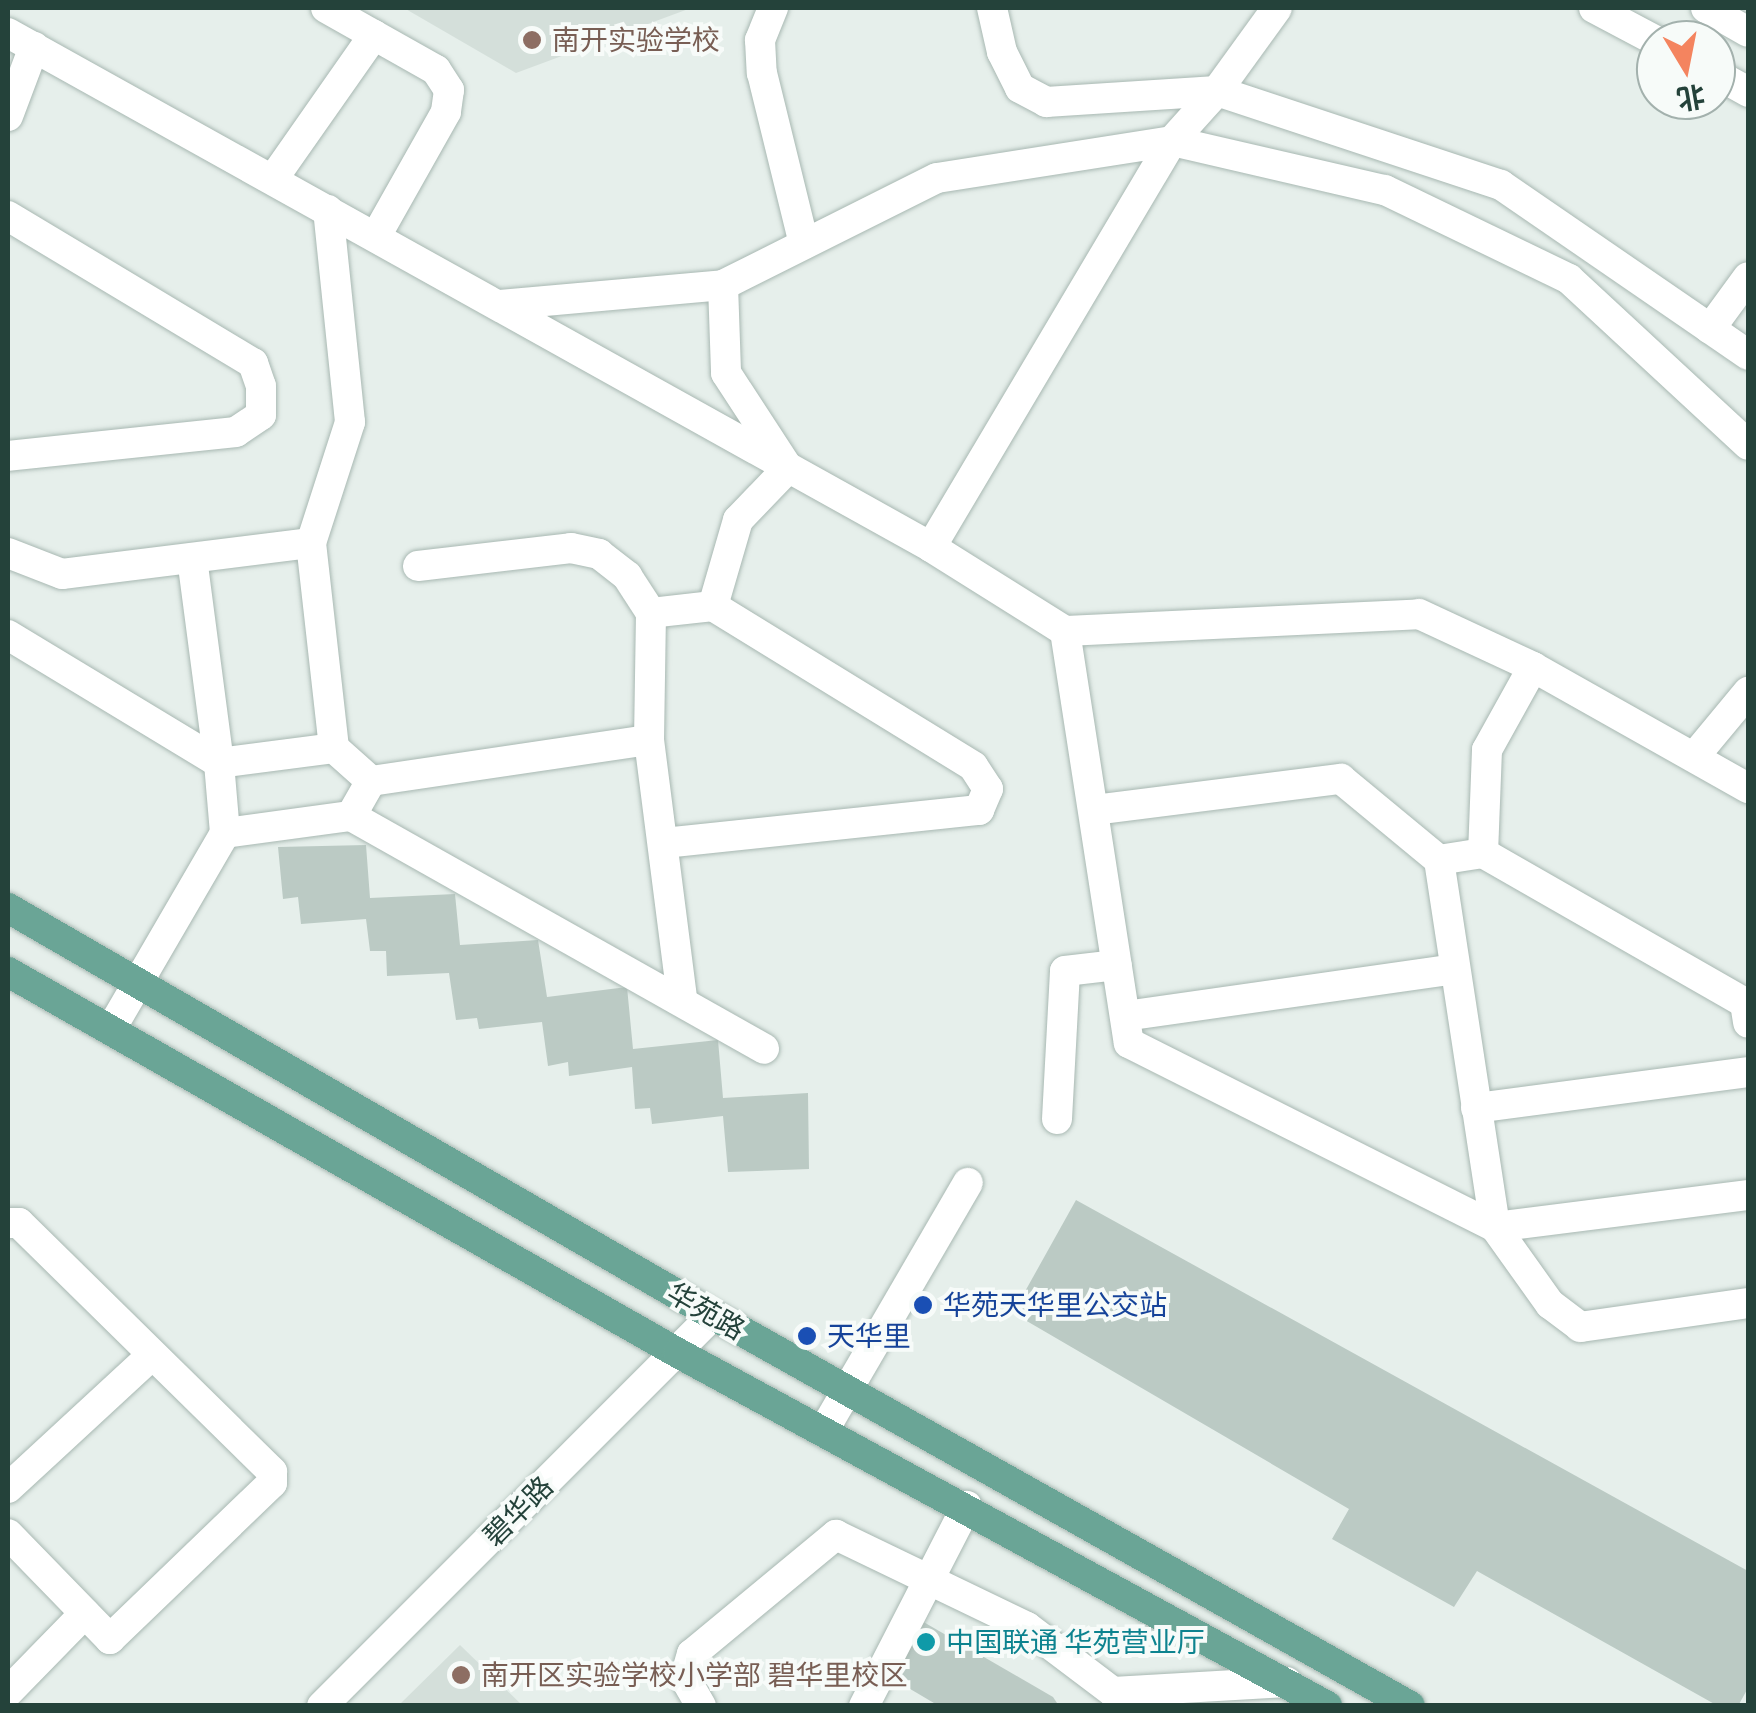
<!DOCTYPE html>
<html>
<head>
<meta charset="utf-8">
<style>
	body { margin:0 }
	#map { position:relative; width:1756px; height:1713px; overflow:hidden; background:#e6efeb; font-family:"IBM Plex Sans","Noto Sans SC",sans-serif }
	div>[style] { position:absolute }
	.built>* { inset:0; background:#d4dfda }
	.building>* { inset:0; background:#bbcac4 }
	.roads { filter:drop-shadow(0 0 2px #a8b8b2) drop-shadow(0 0 2px #a8b8b2) }
	.minor>* { height:30px; margin:-15px; padding:0 15px; transform-origin:15px; border-radius:15px; background:#fff }
	.major>* { height:30px; margin:-15px; padding:0 15px; transform-origin:15px; border-radius:15px; background:#6aa596 }
	.dots>* { width:28px; height:28px; translate:-50% -50%; box-sizing:border-box; border:5px solid #f7fbf9; border-radius:50% }
	span { translate:-50% -50%; white-space:nowrap; text-align:center; line-height:1.15; -webkit-text-stroke:8px #f7fbf9; paint-order:stroke }
	.education-label { font-size:28px; color:#785e54 }
	.left { translate:0 -50%; text-align:left }
	.transit-label { font-size:28px; color:#164399 }
	.street-label { font-size:28px; color:#24423a }
	.culture-label { font-size:28px; color:#0d838f }
	.frame { position:absolute; inset:0; border:10px solid #24423a; pointer-events:none }
	.north { position:absolute; left:1636px; top:20px; width:100px; height:100px; box-sizing:border-box; background:#f7fbf9; border:2px solid #a3b1ad; border-radius:50%; rotate:170deg; font-size:28px; font-weight:700; line-height:40px; text-align:center; color:#24423a }
	.north::after { content:''; display:block; margin:auto; width:35px; height:45px; background:#f4845f; clip-path:polygon(50% 0,100% 100%,50% 72%,0 100%) }
</style>
</head>
<body>
<div id="map">
	<div class="built">
		<div style="clip-path:polygon(404px 8px,691px 8px,516px 73px)"></div>
		<div style="clip-path:polygon(460px 1645px,522px 1705px,399px 1705px)"></div>
	</div>
	<div class="building">
		<div style="clip-path:polygon(366px 845px,370px 898px,455px 894px,460px 945px,538px 940px,547px 997px,627px 987px,633px 1049px,718px 1040px,723px 1098px,808px 1093px,809px 1169px,728px 1172px,723px 1116px,652px 1124px,650px 1108px,635px 1109px,632px 1067px,569px 1076px,568px 1062px,548px 1066px,542px 1022px,479px 1029px,477px 1018px,456px 1020px,449px 973px,387px 976px,386px 951px,370px 951px,366px 919px,301px 924px,298px 897px,283px 899px,278px 847px)"></div>
		<div style="clip-path:polygon(1076px 1200px,1748px 1571px,1748px 1688px,1738px 1706px,1718px 1706px,1477px 1571px,1454px 1607px,1332px 1539px,1349px 1509px,1013px 1313px)"></div>
		<div style="clip-path:polygon(908px 1613px,1053px 1697px,1059px 1706px,939px 1706px,878px 1670px)"></div>
	</div>
	<div class="roads">
		<div class="minor">
			<div style="left:326px;top:8px;width:126px;rotate:29.4deg"></div>
			<div style="left:436px;top:70px;width:24px;rotate:57deg"></div>
			<div style="left:449px;top:90px;width:22px;rotate:98deg"></div>
			<div style="left:446px;top:112px;width:142px;rotate:119.4deg"></div>
			<div style="left:773px;top:8px;width:35px;rotate:112deg"></div>
			<div style="left:760px;top:40px;width:33px;rotate:87deg"></div>
			<div style="left:762px;top:73px;width:176px;rotate:76.2deg"></div>
			<div style="left:992px;top:8px;width:45px;rotate:77.2deg"></div>
			<div style="left:1002px;top:52px;width:40px;rotate:63.4deg"></div>
			<div style="left:1020px;top:88px;width:30px;rotate:28deg"></div>
			<div style="left:1046px;top:102px;width:171px;rotate:-3.7deg"></div>
			<div style="left:1217px;top:91px;width:102px;rotate:-54.1deg"></div>
			<div style="left:1594px;top:8px;width:70px;rotate:28deg"></div>
			<div style="left:1706px;top:8px;width:48px;rotate:29.7deg"></div>
			<div style="left:8px;top:33px;width:1056px;rotate:29.11deg"></div>
			<div style="left:931px;top:547px;width:158px;rotate:32.1deg"></div>
			<div style="left:1065px;top:631px;width:354px;rotate:-2.7deg"></div>
			<div style="left:1419px;top:614px;width:126px;rotate:24.9deg"></div>
			<div style="left:1533px;top:667px;width:247px;rotate:29.4deg"></div>
			<div style="left:1716px;top:74px;width:37px;rotate:29deg"></div>
			<div style="left:8px;top:116px;width:74px;rotate:-69.4deg"></div>
			<div style="left:273px;top:179px;width:176px;rotate:-55deg"></div>
			<div style="left:8px;top:216px;width:286px;rotate:31deg"></div>
			<div style="left:253px;top:363px;width:24px;rotate:71deg"></div>
			<div style="left:261px;top:386px;width:29px;rotate:90deg"></div>
			<div style="left:261px;top:415px;width:30px;rotate:146deg"></div>
			<div style="left:236px;top:432px;width:229px;rotate:174deg"></div>
			<div style="left:723px;top:285px;width:239px;rotate:-26.6deg"></div>
			<div style="left:937px;top:178px;width:238px;rotate:-8.9deg"></div>
			<div style="left:1172px;top:141px;width:219px;rotate:13deg"></div>
			<div style="left:1385px;top:190px;width:204px;rotate:25.8deg"></div>
			<div style="left:1569px;top:279px;width:244px;rotate:42.8deg"></div>
			<div style="left:500px;top:305px;width:224px;rotate:-5.1deg"></div>
			<div style="left:723px;top:285px;width:88px;rotate:88deg"></div>
			<div style="left:726px;top:373px;width:113px;rotate:56.9deg"></div>
			<div style="left:788px;top:468px;width:72px;rotate:133.9deg"></div>
			<div style="left:738px;top:520px;width:90px;rotate:106.2deg"></div>
			<div style="left:713px;top:606px;width:62px;rotate:173.6deg"></div>
			<div style="left:651px;top:613px;width:127px;rotate:90.9deg"></div>
			<div style="left:649px;top:740px;width:261px;rotate:82.7deg"></div>
			<div style="left:1710px;top:329px;width:64px;rotate:-53.8deg"></div>
			<div style="left:931px;top:547px;width:472px;rotate:-59.3deg"></div>
			<div style="left:1172px;top:141px;width:67px;rotate:-48deg"></div>
			<div style="left:1217px;top:91px;width:299px;rotate:18.3deg"></div>
			<div style="left:1501px;top:185px;width:300px;rotate:34.5deg"></div>
			<div style="left:8px;top:553px;width:58px;rotate:21.3deg"></div>
			<div style="left:62px;top:574px;width:251px;rotate:-7.1deg"></div>
			<div style="left:192px;top:558px;width:207px;rotate:82.5deg"></div>
			<div style="left:418px;top:566px;width:154px;rotate:-6.7deg"></div>
			<div style="left:571px;top:548px;width:29px;rotate:12deg"></div>
			<div style="left:599px;top:554px;width:36px;rotate:38deg"></div>
			<div style="left:627px;top:576px;width:44px;rotate:57deg"></div>
			<div style="left:1065px;top:631px;width:417px;rotate:81.2deg"></div>
			<div style="left:1129px;top:1043px;width:410px;rotate:26.7deg"></div>
			<div style="left:1495px;top:1227px;width:255px;rotate:-7.2deg"></div>
			<div style="left:8px;top:635px;width:247px;rotate:31.2deg"></div>
			<div style="left:1533px;top:667px;width:95px;rotate:119deg"></div>
			<div style="left:1487px;top:750px;width:103px;rotate:92.2deg"></div>
			<div style="left:1483px;top:853px;width:45px;rotate:171deg"></div>
			<div style="left:1439px;top:860px;width:371px;rotate:81.3deg"></div>
			<div style="left:1495px;top:1227px;width:95px;rotate:54.5deg"></div>
			<div style="left:1550px;top:1304px;width:38px;rotate:37deg"></div>
			<div style="left:1580px;top:1327px;width:170px;rotate:-8.1deg"></div>
			<div style="left:1694px;top:757px;width:85px;rotate:-50.3deg"></div>
			<div style="left:371px;top:781px;width:281px;rotate:-8.4deg"></div>
			<div style="left:1094px;top:810px;width:249px;rotate:-7.2deg"></div>
			<div style="left:1341px;top:779px;width:127px;rotate:39.6deg"></div>
			<div style="left:351px;top:816px;width:474px;rotate:29.4deg"></div>
			<div style="left:225px;top:833px;width:127px;rotate:-7.7deg"></div>
			<div style="left:351px;top:816px;width:40px;rotate:-60.3deg"></div>
			<div style="left:371px;top:781px;width:50px;rotate:-138.3deg"></div>
			<div style="left:664px;top:843px;width:317px;rotate:-6deg"></div>
			<div style="left:979px;top:810px;width:23px;rotate:-67deg"></div>
			<div style="left:988px;top:789px;width:27px;rotate:-123deg"></div>
			<div style="left:973px;top:766px;width:305px;rotate:-148.4deg"></div>
			<div style="left:1483px;top:853px;width:302px;rotate:29.8deg"></div>
			<div style="left:1745px;top:1003px;width:20px;rotate:81deg"></div>
			<div style="left:1125px;top:1016px;width:333px;rotate:-8.1deg"></div>
			<div style="left:111px;top:1029px;width:227px;rotate:-59.8deg"></div>
			<div style="left:225px;top:833px;width:70px;rotate:-94.9deg"></div>
			<div style="left:219px;top:763px;width:116px;rotate:-7.4deg"></div>
			<div style="left:334px;top:748px;width:206px;rotate:-96.4deg"></div>
			<div style="left:311px;top:543px;width:127px;rotate:-72.1deg"></div>
			<div style="left:350px;top:422px;width:213px;rotate:-95.9deg"></div>
			<div style="left:1476px;top:1108px;width:274px;rotate:-7.5deg"></div>
			<div style="left:1057px;top:1119px;width:148px;rotate:-86.9deg"></div>
			<div style="left:1065px;top:971px;width:52px;rotate:-6.6deg"></div>
			<div style="left:8px;top:1223px;width:11px"></div>
			<div style="left:19px;top:1223px;width:355px;rotate:44.5deg"></div>
			<div style="left:272px;top:1472px;width:11px;rotate:90deg"></div>
			<div style="left:272px;top:1483px;width:225px;rotate:136.1deg"></div>
			<div style="left:110px;top:1639px;width:146px;rotate:-134.2deg"></div>
			<div style="left:824px;top:1430px;width:286px;rotate:-59.8deg"></div>
			<div style="left:8px;top:1488px;width:196px;rotate:-42.7deg"></div>
			<div style="left:8px;top:1692px;width:110px;rotate:-45.7deg"></div>
			<div style="left:322px;top:1706px;width:553px;rotate:-45deg"></div>
			<div style="left:701px;top:1706px;width:32px;rotate:-120deg"></div>
			<div style="left:685px;top:1678px;width:25px;rotate:-74deg"></div>
			<div style="left:692px;top:1654px;width:187px;rotate:-39.6deg"></div>
			<div style="left:836px;top:1535px;width:212px;rotate:25.7deg"></div>
			<div style="left:1027px;top:1627px;width:108px;rotate:37.1deg"></div>
			<div style="left:1113px;top:1692px;width:174px;rotate:-3.3deg"></div>
			<div style="left:864px;top:1706px;width:225px;rotate:-62.8deg"></div>
		</div>
		<div class="major">
			<div style="left:8px;top:908px;width:814px;rotate:30deg"></div>
			<div style="left:713px;top:1315px;width:799px;rotate:29.29deg"></div>
			<div style="left:8px;top:972px;width:771px;rotate:29.63deg"></div>
			<div style="left:678px;top:1353px;width:739px;rotate:28.54deg"></div>
		</div>
	</div>
	<div class="dots">
		<div style="left:532px;top:40px;background:#8d6e63"></div>
		<div style="left:923px;top:1305px;background:#1a4fb4"></div>
		<div style="left:807px;top:1336px;background:#1a4fb4"></div>
		<div style="left:926px;top:1642px;background:#0f9aa8"></div>
		<div style="left:461px;top:1675px;background:#8d6e63"></div>
	</div>
	<div class="education-label">
		<span class="left" style="left:552px;top:40px">南开实验学校</span>
		<span class="left" style="left:481px;top:1675px">南开区实验学校小学部 碧华里校区</span>
	</div>
	<div class="transit-label">
		<span class="left" style="left:943px;top:1305px">华苑天华里公交站</span>
		<span class="left" style="left:827px;top:1336px">天华里</span>
	</div>
	<div class="street-label">
		<span style="left:706px;top:1311px;rotate:30deg">华苑路</span>
		<span style="left:518px;top:1511px;rotate:-45deg">碧华路</span>
	</div>
	<div class="culture-label">
		<span class="left" style="left:946px;top:1642px">中国联通 华苑营业厅</span>
	</div>
	<div class="frame"></div>
	<div class="north">北</div>
</div>
</body>
</html>
